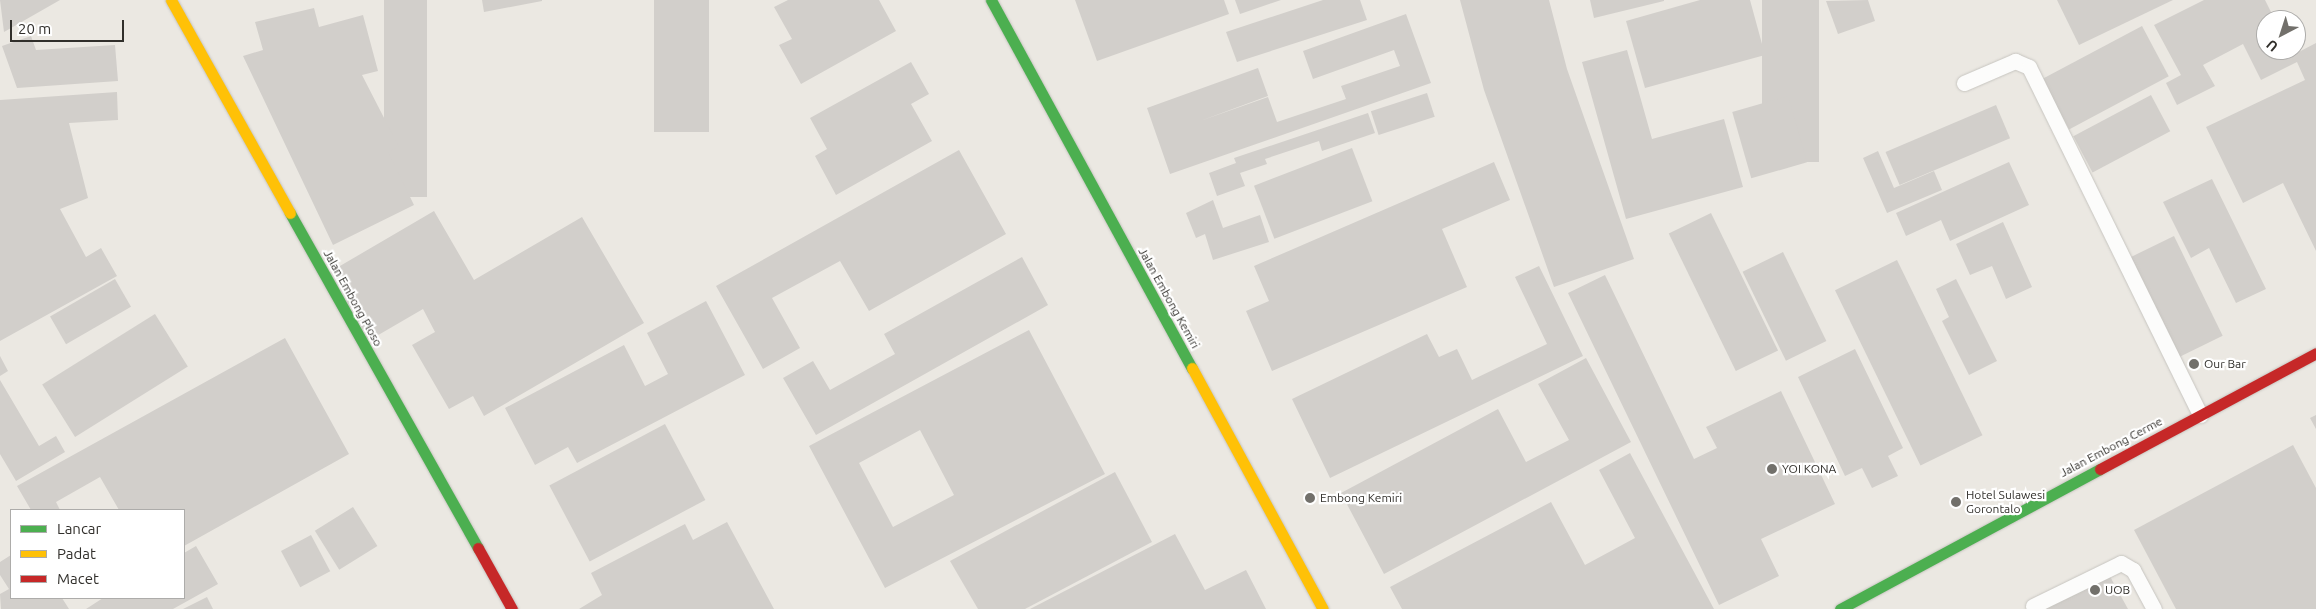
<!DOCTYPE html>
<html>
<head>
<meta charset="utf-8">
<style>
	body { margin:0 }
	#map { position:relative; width:2316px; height:609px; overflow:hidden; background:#ebe8e2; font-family:Ubuntu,sans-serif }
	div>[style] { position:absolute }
	.building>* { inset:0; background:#d2cfcb; transform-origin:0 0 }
	.roads { filter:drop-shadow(0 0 1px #c7c5c0) drop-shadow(0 0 1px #c7c5c0) }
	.lane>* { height:15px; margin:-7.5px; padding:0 7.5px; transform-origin:7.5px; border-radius:7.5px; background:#fcfcfb }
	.fast>* { height:11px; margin:-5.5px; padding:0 5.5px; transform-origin:5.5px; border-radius:5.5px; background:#4caf50 }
	.slow>* { height:11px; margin:-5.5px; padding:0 5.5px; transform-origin:5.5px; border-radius:5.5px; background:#ffc107 }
	.jam>* { height:11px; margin:-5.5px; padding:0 5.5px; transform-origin:5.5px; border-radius:5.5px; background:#c62828 }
	.dots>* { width:14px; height:14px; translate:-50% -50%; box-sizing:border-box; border:2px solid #fff; border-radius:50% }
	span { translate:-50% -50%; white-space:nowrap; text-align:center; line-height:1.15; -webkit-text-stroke:4.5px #fff; paint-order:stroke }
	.street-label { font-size:12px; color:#312f2b }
	.poi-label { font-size:12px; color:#312f2b }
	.left { translate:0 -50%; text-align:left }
	.legend { position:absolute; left:10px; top:509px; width:175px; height:90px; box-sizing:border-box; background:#fff; border:1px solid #adacaa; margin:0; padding:6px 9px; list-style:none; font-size:15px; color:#312f2b }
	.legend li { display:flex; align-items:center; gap:10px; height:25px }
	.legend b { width:25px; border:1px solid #adacaa }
	.north { position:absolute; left:2256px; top:10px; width:50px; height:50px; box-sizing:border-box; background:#fff; border:1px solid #adacaa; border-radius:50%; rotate:220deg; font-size:14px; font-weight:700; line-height:20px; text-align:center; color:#312f2b }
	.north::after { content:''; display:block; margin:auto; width:18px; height:22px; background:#72706b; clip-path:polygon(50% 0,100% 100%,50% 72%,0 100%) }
	.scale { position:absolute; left:10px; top:20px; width:114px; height:22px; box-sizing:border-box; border:2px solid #312f2b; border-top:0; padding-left:6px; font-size:15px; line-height:18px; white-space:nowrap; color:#312f2b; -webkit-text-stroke:4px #fff; paint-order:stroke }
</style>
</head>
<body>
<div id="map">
	<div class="building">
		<div style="clip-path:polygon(0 0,60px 0,4px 32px)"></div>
		<div style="left:384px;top:0;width:43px;height:197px"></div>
		<div style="clip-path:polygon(482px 0,542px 0,542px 1px,484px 12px)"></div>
		<div style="left:654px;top:0;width:55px;height:132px"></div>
		<div style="clip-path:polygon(788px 0,879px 0,896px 31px,801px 84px,779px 45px,792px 39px,774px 7px)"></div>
		<div style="clip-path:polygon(1075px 0,1224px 0,1229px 14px,1097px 61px)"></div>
		<div style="clip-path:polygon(1235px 0,1281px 0,1240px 14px)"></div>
		<div style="clip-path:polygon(1323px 0,1360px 0,1367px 20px,1237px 62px,1226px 32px)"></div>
		<div style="clip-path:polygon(1460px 0,1549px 0,1567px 69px,1634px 259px,1554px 287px,1484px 90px)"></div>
		<div style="clip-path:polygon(1590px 0,1664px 0,1664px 1px,1594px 18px)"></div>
		<div style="clip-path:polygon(1700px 0,1750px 0,1765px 55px,1645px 88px,1626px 21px)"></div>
		<div style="left:1762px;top:0;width:57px;height:162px"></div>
		<div style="clip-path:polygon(1868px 0,1875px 21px,1838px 34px,1826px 1px)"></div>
		<div style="clip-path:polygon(2057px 0,2173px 0,2079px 45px)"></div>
		<div style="clip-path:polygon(2204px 0,2265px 0,2275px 20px,2266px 20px,2266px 50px,2291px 50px,2293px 55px,2316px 43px,2316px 251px,2283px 183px,2243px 203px,2206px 127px,2305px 80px,2297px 62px,2261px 80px,2243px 44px,2203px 65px,2215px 86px,2177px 105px,2166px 83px,2181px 75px,2154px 25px)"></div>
		<div style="clip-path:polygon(314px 8px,319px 27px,363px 15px,378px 71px,362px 75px,399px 147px,388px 152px,414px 205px,333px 245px,243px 56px,263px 50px,255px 22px)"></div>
		<div style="clip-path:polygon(1406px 14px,1431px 83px,1170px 174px,1147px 108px,1258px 68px,1268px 96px,1200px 121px,1268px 97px,1277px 122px,1346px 99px,1341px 86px,1400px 66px,1394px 50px,1313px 79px,1303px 51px)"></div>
		<div style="left:2142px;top:26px;width:57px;height:113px;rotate:62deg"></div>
		<div style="clip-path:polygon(31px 36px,36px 50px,115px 45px,118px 81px,17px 88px,2px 46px)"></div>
		<div style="clip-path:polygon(1627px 50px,1652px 139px,1724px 119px,1743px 187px,1626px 219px,1582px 62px)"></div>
		<div style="clip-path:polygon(911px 62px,929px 94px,911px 104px,932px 141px,836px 195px,815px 156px,827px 149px,810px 118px)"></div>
		<div style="clip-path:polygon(117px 92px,118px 120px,69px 123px,88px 198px,60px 209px,86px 257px,101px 248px,117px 276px,0 341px,0 100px)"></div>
		<div style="left:1427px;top:93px;width:25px;height:59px;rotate:72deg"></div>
		<div style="left:2151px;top:95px;width:41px;height:88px;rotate:62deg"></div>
		<div style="left:1788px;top:96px;width:69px;height:58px;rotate:74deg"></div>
		<div style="left:1996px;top:105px;width:36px;height:120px;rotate:67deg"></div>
		<div style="clip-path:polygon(1368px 113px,1375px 133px,1322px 151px,1319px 141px,1265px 159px,1267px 164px,1240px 173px,1245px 186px,1217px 196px,1209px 173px,1236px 163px,1234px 158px)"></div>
		<div style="left:1352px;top:148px;width:57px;height:105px;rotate:69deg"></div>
		<div style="clip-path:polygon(959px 150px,1006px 234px,869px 311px,840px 261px,772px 298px,800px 348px,763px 369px,716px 286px)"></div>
		<div style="clip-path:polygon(1878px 151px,1894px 188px,1934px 171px,1942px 190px,1887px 213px,1863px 158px)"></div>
		<div style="clip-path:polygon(1494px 162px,1510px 200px,1442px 229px,1467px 287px,1272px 371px,1246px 311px,1269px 301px,1254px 266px)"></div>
		<div style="clip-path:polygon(2009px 162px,2029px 205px,1950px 241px,1941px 220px,1906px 236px,1896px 213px)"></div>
		<div style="clip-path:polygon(2212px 179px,2266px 289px,2236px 303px,2209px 248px,2191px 258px,2163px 202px)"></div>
		<div style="clip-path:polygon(1213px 200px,1223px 228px,1260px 215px,1269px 242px,1213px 260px,1205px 234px,1196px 238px,1186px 213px)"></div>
		<div style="clip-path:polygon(434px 211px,474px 280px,582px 217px,644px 323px,484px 416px,473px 396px,449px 409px,412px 345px,435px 332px,423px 309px,368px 341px,328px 273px)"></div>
		<div style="left:1711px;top:213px;width:153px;height:47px;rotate:64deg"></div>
		<div style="clip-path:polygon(2003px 222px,2032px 287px,2006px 299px,1992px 266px,1970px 275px,1956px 244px)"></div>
		<div style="left:2174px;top:236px;width:111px;height:50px;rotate:64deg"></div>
		<div style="left:1783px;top:252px;width:99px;height:45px;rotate:64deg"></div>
		<div style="clip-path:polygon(1022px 257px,1048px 305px,816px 435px,783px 378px,813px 361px,830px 390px,895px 354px,884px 334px)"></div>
		<div style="left:1897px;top:260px;width:195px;height:69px;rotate:64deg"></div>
		<div style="clip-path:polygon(1539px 266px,1583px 356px,1330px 478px,1292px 399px,1427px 334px,1439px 357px,1457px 349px,1472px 380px,1547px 344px,1515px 277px)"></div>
		<div style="clip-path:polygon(1605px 275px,1694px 459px,1717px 448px,1706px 427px,1781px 391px,1835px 504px,1761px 539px,1779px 576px,1719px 605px,1568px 293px)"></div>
		<div style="left:115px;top:279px;width:32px;height:75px;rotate:60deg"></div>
		<div style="clip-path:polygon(1956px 279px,1997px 361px,1969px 375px,1942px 321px,1949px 317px,1936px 289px)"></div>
		<div style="clip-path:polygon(706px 301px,745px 375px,577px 463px,568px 447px,535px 465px,505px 408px,624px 345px,645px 386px,668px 374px,647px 333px)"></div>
		<div style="left:155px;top:314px;width:62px;height:133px;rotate:58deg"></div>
		<div style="clip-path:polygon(evenodd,1029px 330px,1105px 474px,885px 588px,809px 446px,1029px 330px,920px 430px,954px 495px,893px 527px,859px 463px,920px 430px)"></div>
		<div style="clip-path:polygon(285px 338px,349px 454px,184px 546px,184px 510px,119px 510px,100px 477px,56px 502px,60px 510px,31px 510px,17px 486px)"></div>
		<div style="clip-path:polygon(1855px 349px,1903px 448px,1888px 456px,1898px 476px,1872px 488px,1862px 468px,1845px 476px,1798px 377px)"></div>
		<div style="clip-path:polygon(0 356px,8px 371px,0 376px)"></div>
		<div style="clip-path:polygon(1586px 358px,1631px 442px,1384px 574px,1341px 493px,1498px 409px,1526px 462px,1569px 440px,1538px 384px)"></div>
		<div style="clip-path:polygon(0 380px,39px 446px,56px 436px,65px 452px,16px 481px,0 454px)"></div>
		<div style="clip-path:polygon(2316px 415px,2316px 429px,2310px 418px)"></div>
		<div style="left:665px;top:424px;width:86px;height:131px;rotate:62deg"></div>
		<div style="clip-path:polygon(2293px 445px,2316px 488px,2316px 609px,2176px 609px,2134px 530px)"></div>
		<div style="clip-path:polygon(1630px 453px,1714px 609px,1402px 609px,1390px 587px,1551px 502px,1585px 565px,1635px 538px,1599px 470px)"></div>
		<div style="clip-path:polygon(1115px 472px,1152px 542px,1025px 609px,978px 609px,950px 561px)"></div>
		<div style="left:353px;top:507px;width:46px;height:45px;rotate:58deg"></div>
		<div style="clip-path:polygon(727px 522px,774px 609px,579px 609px,602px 595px,591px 573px,685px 524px,693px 540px)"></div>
		<div style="clip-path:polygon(1175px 534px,1205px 590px,1246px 570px,1266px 609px,1030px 609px)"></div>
		<div style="left:311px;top:535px;width:41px;height:34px;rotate:62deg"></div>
		<div style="clip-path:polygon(196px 546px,218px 584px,173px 609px,86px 609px,103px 598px,184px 598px,184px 553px)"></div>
		<div style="clip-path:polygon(11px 555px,11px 598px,62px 598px,69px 609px,1px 609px,0 594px,9px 589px,0 575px,0 562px)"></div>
		<div style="clip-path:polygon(2107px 571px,2128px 609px,2036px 609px)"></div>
		<div style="clip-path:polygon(207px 597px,213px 609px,183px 609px)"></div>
	</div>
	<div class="roads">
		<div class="lane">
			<div style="left:1964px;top:83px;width:56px;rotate:-23.3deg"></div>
			<div style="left:2015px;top:61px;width:15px;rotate:23deg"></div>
			<div style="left:2029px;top:67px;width:388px;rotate:63.8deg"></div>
			<div style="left:2033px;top:606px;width:98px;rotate:-26deg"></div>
			<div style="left:2121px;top:563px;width:14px;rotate:30deg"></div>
			<div style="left:2133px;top:570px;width:44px;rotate:61.7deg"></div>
		</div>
		<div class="fast">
			<div style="left:991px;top:0;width:419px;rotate:61.4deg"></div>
			<div style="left:290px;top:213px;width:384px;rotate:60.7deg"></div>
			<div style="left:1840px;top:609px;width:295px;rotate:-28.3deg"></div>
		</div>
		<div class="slow">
			<div style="left:171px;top:0;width:244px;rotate:60.8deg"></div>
			<div style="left:1192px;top:368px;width:274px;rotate:61.5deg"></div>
		</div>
		<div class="jam">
			<div style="left:2100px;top:469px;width:245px;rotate:-28.2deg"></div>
			<div style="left:478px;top:548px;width:70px;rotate:60.9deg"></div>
		</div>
	</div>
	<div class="dots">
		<div style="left:2194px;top:364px;background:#72706b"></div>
		<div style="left:1772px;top:469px;background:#72706b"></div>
		<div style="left:1310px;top:498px;background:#72706b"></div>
		<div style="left:1956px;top:502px;background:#72706b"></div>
		<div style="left:2095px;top:590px;background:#72706b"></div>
	</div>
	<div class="street-label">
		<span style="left:353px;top:298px;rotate:61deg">Jalan Embong Ploso</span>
		<span style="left:1169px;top:298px;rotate:61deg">Jalan Embong Kemiri</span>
		<span style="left:2111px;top:447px;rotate:-28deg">Jalan Embong Cerme</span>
	</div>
	<div class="poi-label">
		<span class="left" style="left:2204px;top:364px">Our Bar</span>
		<span class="left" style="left:1782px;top:469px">YOI KONA</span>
		<span class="left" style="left:1966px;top:502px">Hotel Sulawesi<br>Gorontalo</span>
		<span class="left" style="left:1320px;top:498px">Embong Kemiri</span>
		<span class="left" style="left:2105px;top:590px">UOB</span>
	</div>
	<ul class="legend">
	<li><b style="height:6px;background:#4caf50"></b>Lancar</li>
	<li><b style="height:6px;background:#ffc107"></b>Padat</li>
	<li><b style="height:6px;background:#c62828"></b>Macet</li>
	</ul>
	<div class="north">U</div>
	<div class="scale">20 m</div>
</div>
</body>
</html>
